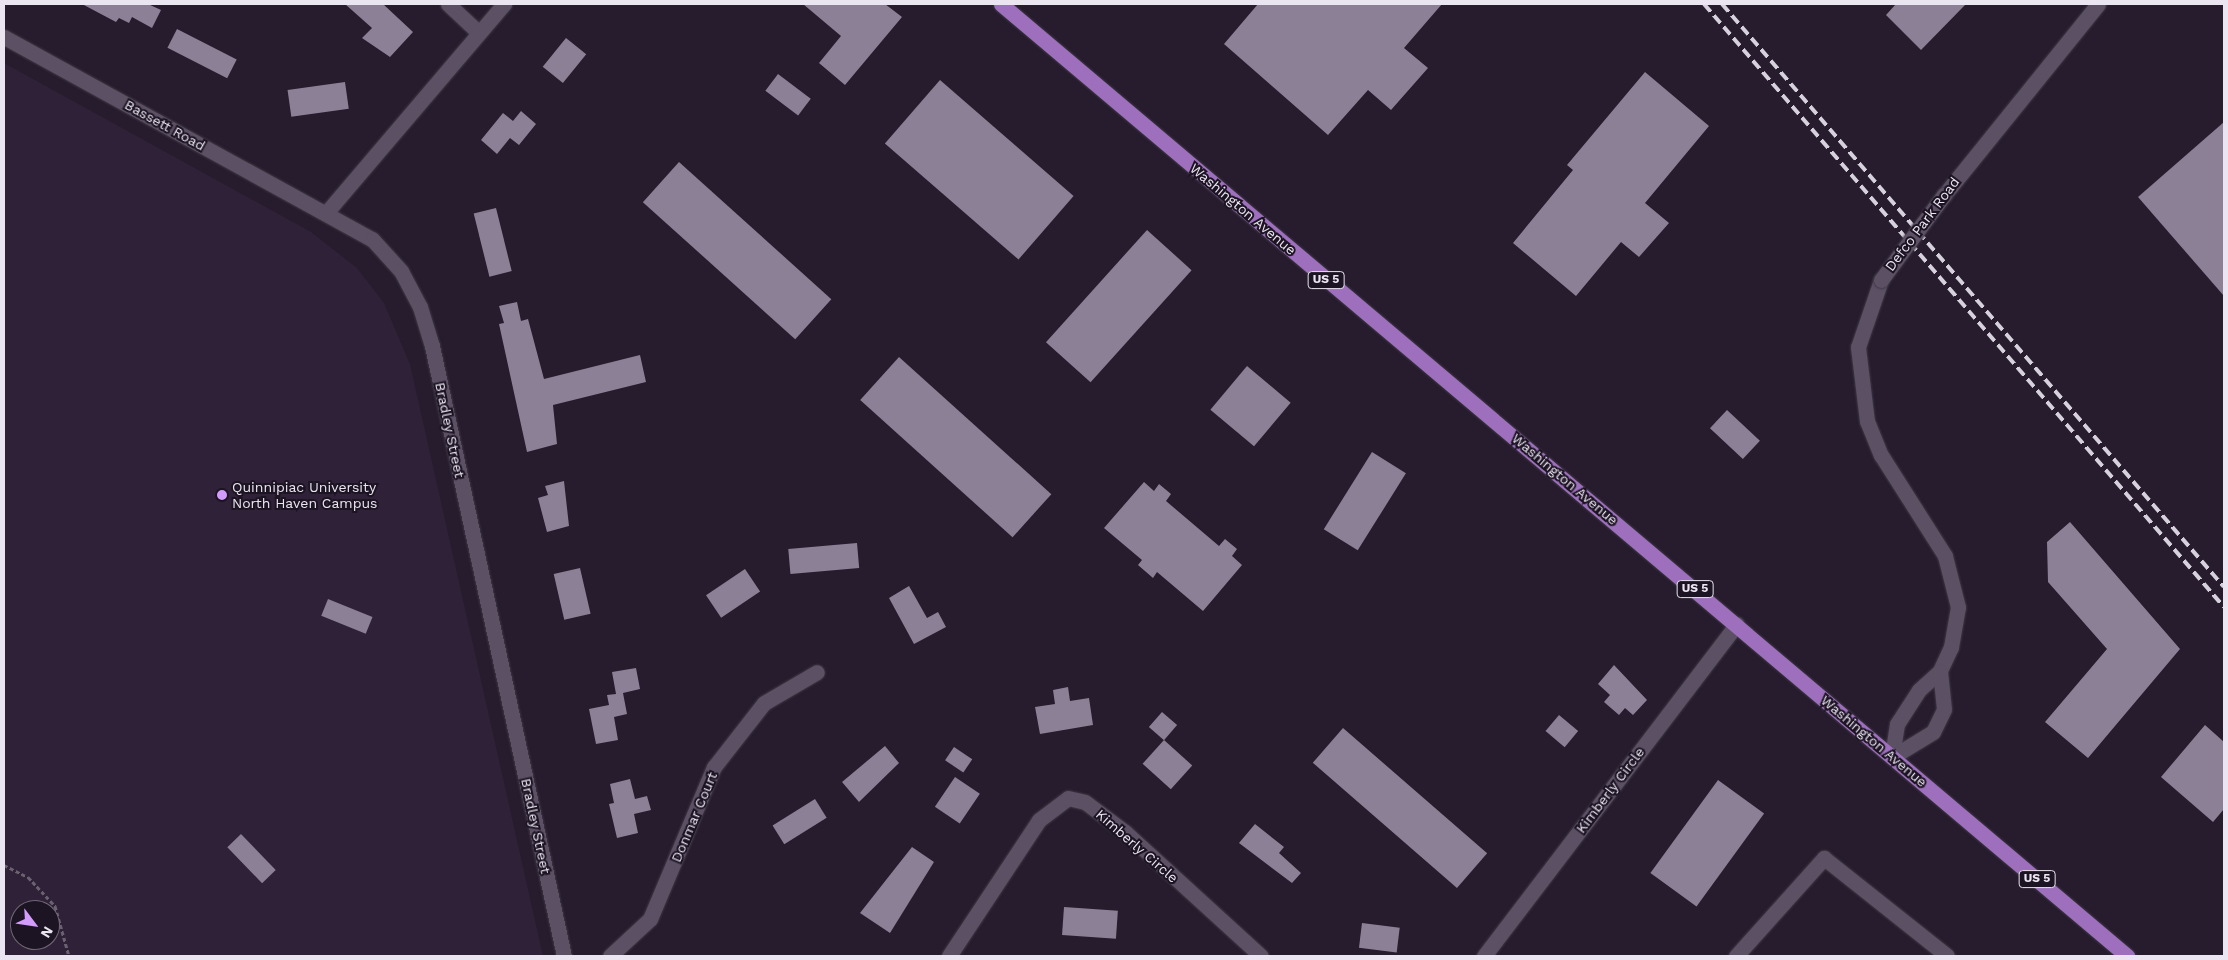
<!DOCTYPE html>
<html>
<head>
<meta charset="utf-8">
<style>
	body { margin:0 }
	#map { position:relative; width:2228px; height:960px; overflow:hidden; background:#261c2d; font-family:"Work Sans",sans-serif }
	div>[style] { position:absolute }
	.built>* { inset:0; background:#2e2138 }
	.building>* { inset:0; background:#8c8096; transform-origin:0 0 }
	.path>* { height:3px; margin-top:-1.5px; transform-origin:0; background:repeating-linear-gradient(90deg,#6b6271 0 4px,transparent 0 6.5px) }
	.roads { filter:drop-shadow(0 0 1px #3f3745) drop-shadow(0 0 1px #3f3745) }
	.minor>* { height:15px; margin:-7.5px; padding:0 7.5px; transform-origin:7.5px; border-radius:7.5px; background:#5b5064 }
	.major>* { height:15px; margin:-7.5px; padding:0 7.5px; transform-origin:7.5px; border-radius:7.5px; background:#9d6fbd }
	.rail>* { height:4px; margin-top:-2px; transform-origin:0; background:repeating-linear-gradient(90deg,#d7d0dd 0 10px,transparent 0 15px) }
	.bridges { filter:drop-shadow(0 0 1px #3f3745) drop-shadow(0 0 1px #3f3745) }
	.minor-bridge>* { height:15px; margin:-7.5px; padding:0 7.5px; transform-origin:7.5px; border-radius:7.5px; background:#5b5064 }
	.dots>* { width:14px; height:14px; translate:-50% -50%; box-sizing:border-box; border:2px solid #1c1323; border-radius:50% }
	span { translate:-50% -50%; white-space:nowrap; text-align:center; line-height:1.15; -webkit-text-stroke:4px #1c1323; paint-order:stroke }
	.shield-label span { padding:1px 4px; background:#1c1323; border:1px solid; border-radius:4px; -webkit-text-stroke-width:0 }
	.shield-label { font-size:12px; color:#ebe5f1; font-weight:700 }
	.street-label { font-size:14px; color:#ebe5f1 }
	.poi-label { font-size:14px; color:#ebe5f1 }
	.left { translate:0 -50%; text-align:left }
	.frame { position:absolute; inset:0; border:5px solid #ebe5f1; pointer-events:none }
	.north { position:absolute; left:10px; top:900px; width:50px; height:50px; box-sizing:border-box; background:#1c1323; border:1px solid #6f6775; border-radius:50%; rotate:121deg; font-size:14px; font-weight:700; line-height:20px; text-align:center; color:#ebe5f1 }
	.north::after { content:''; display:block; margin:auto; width:18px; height:22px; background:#d39cfc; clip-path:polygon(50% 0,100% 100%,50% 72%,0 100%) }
</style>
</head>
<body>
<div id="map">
	<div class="built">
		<div style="clip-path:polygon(evenodd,4px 63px,311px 232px,357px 268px,384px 303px,410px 364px,543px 956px,4px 956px,4px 63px,20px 910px,50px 910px,50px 940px,20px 940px,20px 910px)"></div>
	</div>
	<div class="building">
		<div style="clip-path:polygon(82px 4px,148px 4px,161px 10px,152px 28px,132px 17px,129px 23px,119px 18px,116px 22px)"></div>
		<div style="clip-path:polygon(345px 4px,383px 4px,413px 32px,390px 57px,362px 38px,372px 28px)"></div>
		<div style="clip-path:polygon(803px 4px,885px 4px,902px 17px,845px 85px,819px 63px,841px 36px)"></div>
		<div style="clip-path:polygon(1258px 4px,1442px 4px,1404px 48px,1428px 68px,1391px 110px,1368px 90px,1328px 135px,1224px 44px)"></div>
		<div style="clip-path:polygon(1896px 4px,1966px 4px,1921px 50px,1886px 15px)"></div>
		<div style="left:177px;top:29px;width:67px;height:21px;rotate:27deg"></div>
		<div style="left:566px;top:38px;width:26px;height:37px;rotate:39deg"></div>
		<div style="clip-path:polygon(1645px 72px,1709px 126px,1645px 203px,1669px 223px,1639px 257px,1621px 242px,1576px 296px,1513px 243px,1573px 170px,1567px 165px)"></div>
		<div style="left:778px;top:74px;width:41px;height:21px;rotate:37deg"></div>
		<div style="left:940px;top:80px;width:177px;height:84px;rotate:41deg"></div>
		<div style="left:345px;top:82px;width:27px;height:58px;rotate:82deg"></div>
		<div style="clip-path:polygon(521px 111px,536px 124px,519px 145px,510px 138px,497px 154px,481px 140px,503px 113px,513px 121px)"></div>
		<div style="clip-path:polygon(2224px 122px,2224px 296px,2138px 197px)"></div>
		<div style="left:679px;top:162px;width:205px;height:54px;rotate:42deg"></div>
		<div style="left:496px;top:208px;width:65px;height:23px;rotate:76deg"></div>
		<div style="left:1147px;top:230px;width:60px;height:151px;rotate:42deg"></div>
		<div style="clip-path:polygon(517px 302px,521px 321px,528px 319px,544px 379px,640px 355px,646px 382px,553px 405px,557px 444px,527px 452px,499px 324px,504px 323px,499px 306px)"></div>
		<div style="left:899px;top:357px;width:205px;height:58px;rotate:42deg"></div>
		<div style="left:1247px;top:366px;width:57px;height:57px;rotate:40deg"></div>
		<div style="left:1727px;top:410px;width:45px;height:25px;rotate:43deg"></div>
		<div style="left:1372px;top:452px;width:40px;height:91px;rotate:32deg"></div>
		<div style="clip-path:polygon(564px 481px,569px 526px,547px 532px,538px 498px,548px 495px,545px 486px)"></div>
		<div style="clip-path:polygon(1144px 482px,1154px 491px,1159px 484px,1171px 494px,1166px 501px,1219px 546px,1225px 539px,1237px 549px,1232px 556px,1242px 565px,1203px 611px,1157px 572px,1153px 578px,1138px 565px,1142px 560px,1104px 528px)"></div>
		<div style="clip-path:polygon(2070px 522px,2180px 649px,2088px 758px,2045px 722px,2107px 649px,2048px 582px,2047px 542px)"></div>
		<div style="left:857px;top:543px;width:25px;height:69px;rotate:85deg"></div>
		<div style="left:580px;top:568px;width:47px;height:27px;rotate:77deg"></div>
		<div style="left:745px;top:569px;width:27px;height:47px;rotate:56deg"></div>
		<div style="clip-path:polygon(909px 586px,927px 618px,938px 612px,946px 627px,914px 644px,889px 598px)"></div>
		<div style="left:328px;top:599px;width:48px;height:18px;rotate:22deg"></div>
		<div style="clip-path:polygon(1614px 665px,1647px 700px,1633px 715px,1625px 708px,1619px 715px,1604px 702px,1610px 695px,1598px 684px)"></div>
		<div style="clip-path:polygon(636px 668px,640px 689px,623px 693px,627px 714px,614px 717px,618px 740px,596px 744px,589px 709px,609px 705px,607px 695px,616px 694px,612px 672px)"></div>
		<div style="clip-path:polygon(1068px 687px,1070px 701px,1089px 698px,1093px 725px,1040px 734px,1035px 707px,1055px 704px,1053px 690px)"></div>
		<div style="left:1162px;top:712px;width:20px;height:20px;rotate:41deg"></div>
		<div style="left:1559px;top:715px;width:25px;height:21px;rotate:40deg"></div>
		<div style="clip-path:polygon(2205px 725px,2224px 742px,2224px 809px,2213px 822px,2161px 777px)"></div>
		<div style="left:1343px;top:728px;width:191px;height:46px;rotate:41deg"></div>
		<div style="left:1164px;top:740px;width:38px;height:32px;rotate:42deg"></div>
		<div style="clip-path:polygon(885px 746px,899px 763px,859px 802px,842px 782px)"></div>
		<div style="left:954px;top:747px;width:22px;height:16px;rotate:34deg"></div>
		<div style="left:955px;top:777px;width:30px;height:36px;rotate:34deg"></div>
		<div style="clip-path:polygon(630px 779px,635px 799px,647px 796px,651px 810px,634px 814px,638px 833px,617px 838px,609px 804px,614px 803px,610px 784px)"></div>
		<div style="left:1718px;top:780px;width:57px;height:115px;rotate:36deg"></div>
		<div style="left:815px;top:799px;width:22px;height:50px;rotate:58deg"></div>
		<div style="clip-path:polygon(1255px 824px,1284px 847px,1279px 853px,1301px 873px,1292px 883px,1239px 843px)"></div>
		<div style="left:241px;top:834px;width:50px;height:19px;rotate:46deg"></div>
		<div style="clip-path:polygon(912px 847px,934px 862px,890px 933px,860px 913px)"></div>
		<div style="left:1064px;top:907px;width:54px;height:28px;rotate:4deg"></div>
		<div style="left:1362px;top:923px;width:38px;height:25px;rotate:7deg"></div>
	</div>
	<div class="path">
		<div style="left:4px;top:865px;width:27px;rotate:27deg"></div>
		<div style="left:28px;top:877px;width:40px;rotate:47deg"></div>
		<div style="left:55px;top:906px;width:52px;rotate:74.4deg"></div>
	</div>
	<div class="roads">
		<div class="minor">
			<div style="left:448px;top:4px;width:42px;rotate:43.1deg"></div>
			<div style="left:4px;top:37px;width:420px;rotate:28.8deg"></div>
			<div style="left:372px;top:239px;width:43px;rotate:47.8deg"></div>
			<div style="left:401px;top:271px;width:41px;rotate:62.2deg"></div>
			<div style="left:420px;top:307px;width:41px;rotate:72.9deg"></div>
			<div style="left:432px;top:346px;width:624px;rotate:77.79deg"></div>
			<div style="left:1944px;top:195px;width:245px;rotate:-51.1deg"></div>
			<div style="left:326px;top:213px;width:275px;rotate:-49.6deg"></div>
			<div style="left:1881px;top:280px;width:71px;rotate:108.9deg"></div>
			<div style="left:1858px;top:347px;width:75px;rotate:83.1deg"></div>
			<div style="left:1867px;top:421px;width:37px;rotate:68deg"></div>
			<div style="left:1881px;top:455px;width:120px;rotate:57.6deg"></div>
			<div style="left:1945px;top:556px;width:53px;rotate:75.7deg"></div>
			<div style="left:1958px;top:607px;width:41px;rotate:99.9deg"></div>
			<div style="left:1951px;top:647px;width:26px;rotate:115deg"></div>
			<div style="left:1940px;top:671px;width:28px;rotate:138deg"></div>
			<div style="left:1919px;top:690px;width:40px;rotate:122.9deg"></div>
			<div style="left:1897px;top:724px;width:33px;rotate:99deg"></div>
			<div style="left:1892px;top:757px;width:48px;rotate:-31.4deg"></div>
			<div style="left:1933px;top:732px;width:25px;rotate:-64deg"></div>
			<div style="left:1944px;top:709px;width:38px;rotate:-96deg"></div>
			<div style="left:610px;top:956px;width:54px;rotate:-42.8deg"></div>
			<div style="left:650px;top:919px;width:165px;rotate:-67.2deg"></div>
			<div style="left:714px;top:767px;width:81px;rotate:-52deg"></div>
			<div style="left:764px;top:703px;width:61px;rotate:-30.3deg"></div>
			<div style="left:949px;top:956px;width:163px;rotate:-56.5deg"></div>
			<div style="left:1039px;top:820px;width:36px;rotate:-37deg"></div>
			<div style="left:1068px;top:798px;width:17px;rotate:13deg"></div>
			<div style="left:1085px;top:802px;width:50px;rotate:36.9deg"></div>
			<div style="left:1125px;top:832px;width:184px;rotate:42.4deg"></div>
			<div style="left:1484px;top:956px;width:417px;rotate:-52.7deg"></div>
			<div style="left:1736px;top:956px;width:132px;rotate:-48.1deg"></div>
			<div style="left:1824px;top:858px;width:157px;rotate:38.5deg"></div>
		</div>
		<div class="major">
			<div style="left:1001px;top:4px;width:1475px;rotate:40.21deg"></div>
		</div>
	</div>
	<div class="rail">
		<div style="left:1704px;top:4px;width:796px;rotate:49.23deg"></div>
		<div style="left:1722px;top:4px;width:769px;rotate:49.27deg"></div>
	</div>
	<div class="bridges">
		<div class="minor-bridge">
			<div style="left:1881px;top:280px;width:106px;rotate:-53.5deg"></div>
		</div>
	</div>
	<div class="dots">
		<div style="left:222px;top:495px;background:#d39cfc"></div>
	</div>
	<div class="shield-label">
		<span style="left:1326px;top:280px">US 5</span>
		<span style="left:1695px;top:589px">US 5</span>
		<span style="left:2037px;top:879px">US 5</span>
	</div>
	<div class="street-label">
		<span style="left:165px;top:125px;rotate:29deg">Bassett Road</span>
		<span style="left:1243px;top:209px;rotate:40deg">Washington Avenue</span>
		<span style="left:1922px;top:224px;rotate:-53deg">Defco Park Road</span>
		<span style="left:450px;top:430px;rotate:78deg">Bradley Street</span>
		<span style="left:1565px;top:479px;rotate:40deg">Washington Avenue</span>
		<span style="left:1874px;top:741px;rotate:40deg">Washington Avenue</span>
		<span style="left:1610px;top:790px;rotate:-53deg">Kimberly Circle</span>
		<span style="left:694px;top:817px;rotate:-67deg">Donmar Court</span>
		<span style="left:536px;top:826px;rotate:78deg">Bradley Street</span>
		<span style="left:1137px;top:846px;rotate:41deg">Kimberly Circle</span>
	</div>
	<div class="poi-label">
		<span class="left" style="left:232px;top:495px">Quinnipiac University<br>North Haven Campus</span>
	</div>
	<div class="frame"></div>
	<div class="north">N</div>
</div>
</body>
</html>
